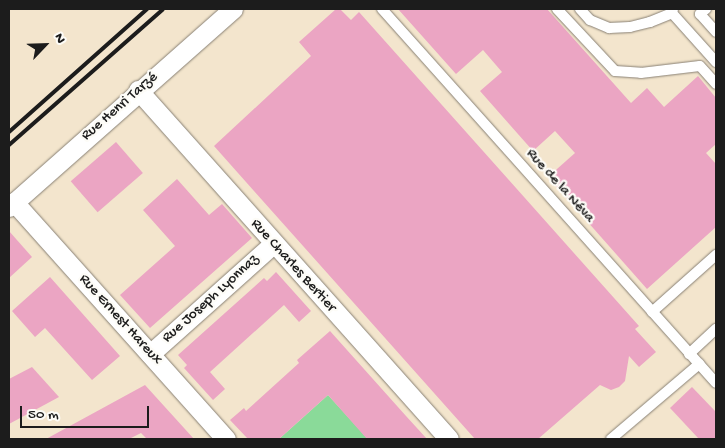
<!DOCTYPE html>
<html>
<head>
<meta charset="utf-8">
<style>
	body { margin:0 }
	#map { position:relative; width:725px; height:448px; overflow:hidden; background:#f3e5cd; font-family:"Gochi Hand",sans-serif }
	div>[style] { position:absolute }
	.green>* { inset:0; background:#8ada99 }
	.building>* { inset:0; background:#eba5c3; transform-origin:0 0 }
	.roads { filter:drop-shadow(0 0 1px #888074) drop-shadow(0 0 1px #888074) }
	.service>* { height:10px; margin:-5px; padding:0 5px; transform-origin:5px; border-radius:5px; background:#fff }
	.minor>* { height:19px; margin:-9.5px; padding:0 9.5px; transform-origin:9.5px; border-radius:9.5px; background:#fff }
	.rail>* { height:4px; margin:-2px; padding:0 2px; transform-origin:2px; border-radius:2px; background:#1c1c1c }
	span { translate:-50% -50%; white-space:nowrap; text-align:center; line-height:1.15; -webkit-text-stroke:4.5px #fdfcf7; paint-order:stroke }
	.street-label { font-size:15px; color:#1c1c1c }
	.frame { position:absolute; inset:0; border:10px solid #1c1c1c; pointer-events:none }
	.north { position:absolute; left:20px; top:20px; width:50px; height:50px; -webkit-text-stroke:4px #fdfcf7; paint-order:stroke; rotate:66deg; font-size:14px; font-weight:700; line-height:20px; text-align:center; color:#1c1c1c }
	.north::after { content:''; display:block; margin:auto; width:18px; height:22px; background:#1c1c1c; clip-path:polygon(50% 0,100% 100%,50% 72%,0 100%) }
	.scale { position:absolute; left:20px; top:406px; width:129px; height:22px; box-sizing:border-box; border:2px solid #1c1c1c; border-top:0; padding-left:6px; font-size:15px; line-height:18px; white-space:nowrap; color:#1c1c1c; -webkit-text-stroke:4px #fdfcf7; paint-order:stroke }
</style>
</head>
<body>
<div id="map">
	<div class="green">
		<div style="clip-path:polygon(328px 395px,368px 439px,279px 439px)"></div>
	</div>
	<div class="building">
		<div style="clip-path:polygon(336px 9px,340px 9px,351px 20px,359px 12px,639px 326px,635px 329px,656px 352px,639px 367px,629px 356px,625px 381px,619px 387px,611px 390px,600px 385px,538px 439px,475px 439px,214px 146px,311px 56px,299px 42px)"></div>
		<div style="clip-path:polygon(398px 9px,547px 9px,631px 103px,647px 88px,664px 107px,698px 76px,716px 98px,716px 144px,706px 153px,716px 164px,716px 227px,647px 289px,548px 177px,575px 153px,555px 131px,533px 151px,480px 91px,502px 72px,483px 50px,456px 74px)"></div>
		<div style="left:116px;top:142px;width:41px;height:60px;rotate:49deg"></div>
		<div style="clip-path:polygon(177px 179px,209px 215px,222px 204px,252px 238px,150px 328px,120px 295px,175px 246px,143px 210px)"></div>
		<div style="clip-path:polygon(9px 231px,32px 257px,9px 278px)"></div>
		<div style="clip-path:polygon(276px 272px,311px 311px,299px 322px,284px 305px,210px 372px,225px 389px,213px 400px,184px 368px,187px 365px,178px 355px,264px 278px,267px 281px)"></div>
		<div style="clip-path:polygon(50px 277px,120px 356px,92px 380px,45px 328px,35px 337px,12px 311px)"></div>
		<div style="clip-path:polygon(330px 331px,406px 416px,427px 439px,367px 439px,328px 395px,279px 439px,248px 439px,230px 420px,244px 408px,246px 411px,299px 363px,297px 360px)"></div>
		<div style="clip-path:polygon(32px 367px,59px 397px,9px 424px,9px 379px)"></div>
		<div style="clip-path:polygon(145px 385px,194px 439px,147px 439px,141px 433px,129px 439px,46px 439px)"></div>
		<div style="clip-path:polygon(692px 387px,716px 412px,716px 439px,699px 439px,670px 408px)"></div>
	</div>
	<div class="roads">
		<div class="service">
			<div style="left:382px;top:9px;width:501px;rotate:48.23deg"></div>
			<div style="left:557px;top:9px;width:85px;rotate:46.9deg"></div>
			<div style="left:615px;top:71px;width:26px;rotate:4deg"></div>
			<div style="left:641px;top:73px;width:59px;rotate:-6.8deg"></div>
			<div style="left:700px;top:66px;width:24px;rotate:48deg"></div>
			<div style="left:580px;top:9px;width:15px;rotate:48deg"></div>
			<div style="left:590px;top:20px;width:21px;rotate:23deg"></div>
			<div style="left:609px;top:28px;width:21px;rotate:-3deg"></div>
			<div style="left:630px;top:27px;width:21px;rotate:-14deg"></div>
			<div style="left:650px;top:22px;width:24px;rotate:-22deg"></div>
			<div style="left:673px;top:9px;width:4px;rotate:104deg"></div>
			<div style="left:672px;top:13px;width:66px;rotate:48.1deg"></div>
			<div style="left:706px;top:9px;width:8px;rotate:140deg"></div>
			<div style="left:700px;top:14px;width:24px;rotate:48deg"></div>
			<div style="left:652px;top:312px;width:86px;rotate:-41.7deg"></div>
			<div style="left:689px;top:354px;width:37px;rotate:-43deg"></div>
			<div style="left:611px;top:439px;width:116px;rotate:-40.4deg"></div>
		</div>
		<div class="minor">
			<div style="left:138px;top:90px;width:467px;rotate:48.3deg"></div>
			<div style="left:14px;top:202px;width:318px;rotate:48.2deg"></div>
			<div style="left:9px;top:207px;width:299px;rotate:-41.5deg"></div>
			<div style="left:150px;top:354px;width:165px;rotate:-41.8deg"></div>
		</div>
	</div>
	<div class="rail">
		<div style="left:9px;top:132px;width:185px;rotate:-41.7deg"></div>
		<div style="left:9px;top:145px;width:205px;rotate:-41.4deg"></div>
	</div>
	<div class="street-label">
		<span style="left:120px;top:107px;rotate:-41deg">Rue Henri Tarzé</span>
		<span style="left:560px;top:186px;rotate:48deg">Rue de la Néva</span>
		<span style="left:293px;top:266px;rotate:48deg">Rue Charles Bertier</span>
		<span style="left:211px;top:299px;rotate:-42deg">Rue Joseph Lyonnaz</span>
		<span style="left:120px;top:320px;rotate:48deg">Rue Ernest Hareux</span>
	</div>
	<div class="frame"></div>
	<div class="north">N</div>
	<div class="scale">50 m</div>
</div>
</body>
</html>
